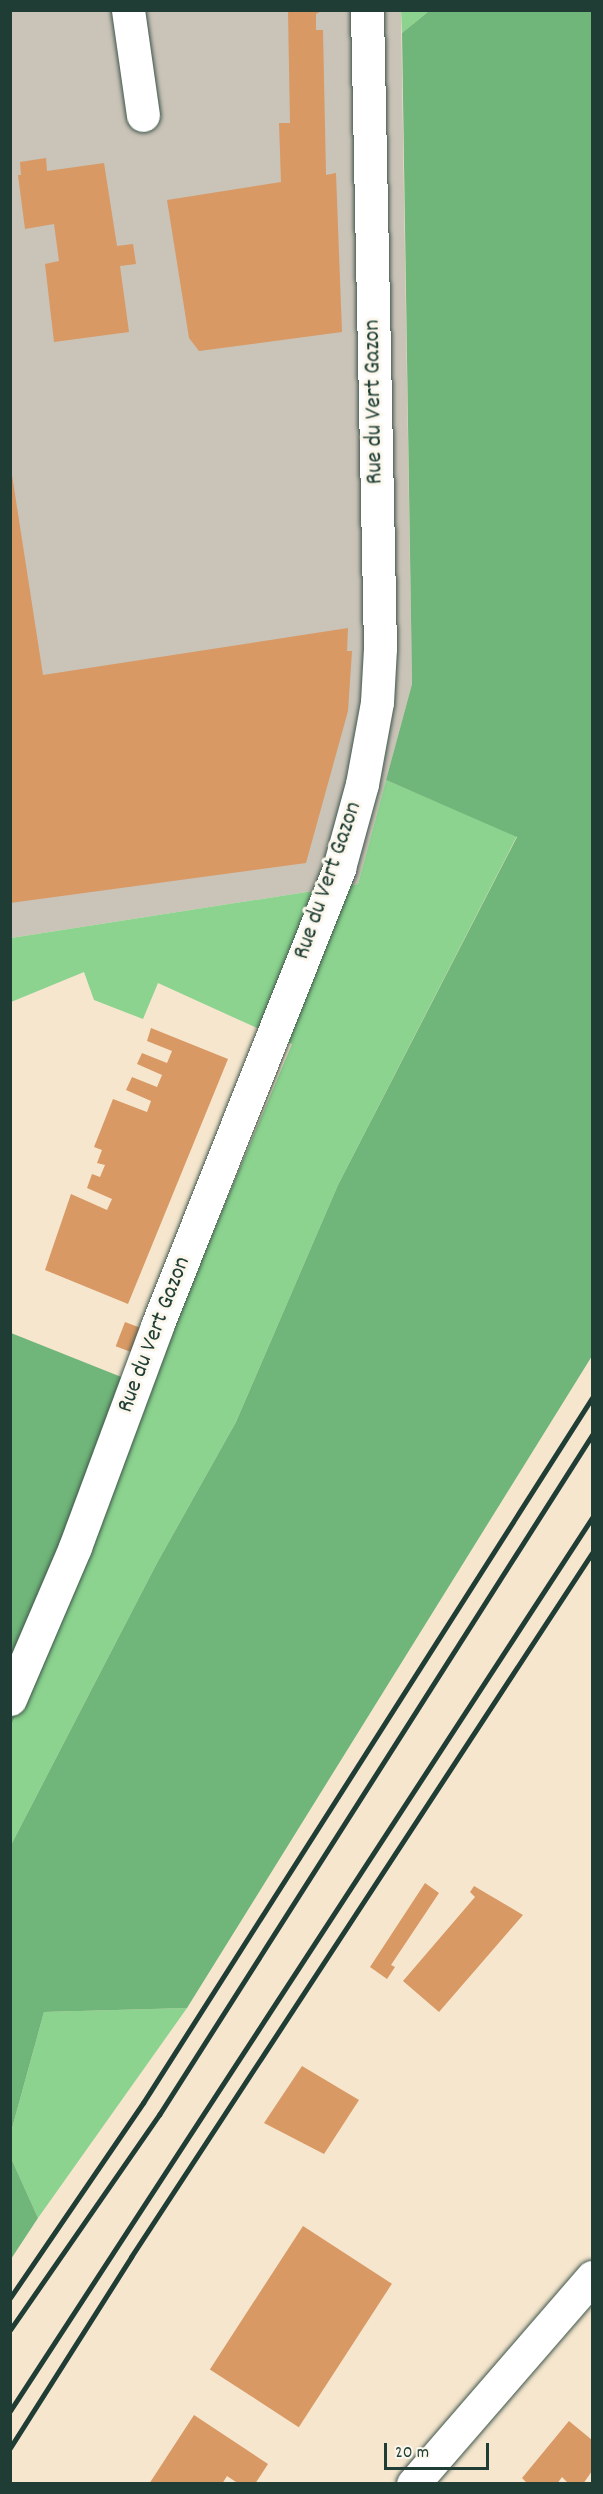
<!DOCTYPE html>
<html>
<head>
<meta charset="utf-8">
<style>
	body { margin:0 }
	#map { position:relative; width:603px; height:2494px; overflow:hidden; background:#f6e6ce; font-family:Dekko,sans-serif }
	div>[style] { position:absolute }
	.industrial>* { inset:0; background:#cac3b8 }
	.green>* { inset:0; background:#8bd38e }
	.forest>* { inset:0; background:#70b579 }
	.building>* { inset:0; background:#d89964; transform-origin:0 0 }
	.roads { filter:drop-shadow(0 0 2px #3f564b) drop-shadow(0 0 2px #3f564b) }
	.minor>* { height:33px; margin:-16.5px; padding:0 16.5px; transform-origin:16.5px; border-radius:16.5px; background:#fff }
	.rail>* { height:4.5px; margin:-2.25px; padding:0 2.25px; transform-origin:2.25px; border-radius:2.25px; background:#1f3d34 }
	span { translate:-50% -50%; white-space:nowrap; text-align:center; line-height:1.15; -webkit-text-stroke:6px #fbf7ec; paint-order:stroke }
	.street-label { font-size:24px; color:#1f3d34 }
	.frame { position:absolute; inset:0; border:12px solid #1f3d34; pointer-events:none }
	.scale { position:absolute; left:384px; top:2443px; width:105px; height:27px; box-sizing:border-box; border:3px solid #1f3d34; border-top:0; padding-left:8px; font-size:18px; line-height:21px; white-space:nowrap; color:#1f3d34; -webkit-text-stroke:4px #fbf7ec; paint-order:stroke }
</style>
</head>
<body>
<div id="map">
	<div class="industrial">
		<div style="clip-path:polygon(11px 11px,401px 11px,412px 684px,358px 884px,11px 938px)"></div>
	</div>
	<div class="green">
		<div style="clip-path:polygon(401px 10px,429px 11px,402px 33px)"></div>
		<div style="clip-path:polygon(386px 780px,517px 836px,338px 1185px,236px 1422px,157px 1563px,11px 1845px,11px 1726px,94px 1536px,159px 1361px,292px 1044px,158px 983px,143px 1019px,94px 1000px,84px 972px,11px 1002px,11px 938px,358px 884px)"></div>
		<div style="clip-path:polygon(187px 2008px,38px 2218px,11px 2158px,11px 2132px,44px 2012px)"></div>
	</div>
	<div class="forest">
		<div style="clip-path:polygon(429px 11px,592px 11px,592px 1356px,187px 2008px,44px 2012px,11px 2132px,11px 1845px,157px 1563px,236px 1422px,338px 1185px,517px 837px,386px 780px,412px 684px,402px 33px)"></div>
		<div style="clip-path:polygon(11px 1333px,149px 1388px,94px 1536px,11px 1726px)"></div>
		<div style="clip-path:polygon(11px 2158px,38px 2218px,11px 2259px,10px 2259px)"></div>
	</div>
	<div class="building">
		<div style="clip-path:polygon(288px 10px,323px 10px,316px 14px,316px 30px,323px 30px,326px 175px,336px 173px,342px 332px,199px 351px,189px 338px,167px 200px,281px 182px,279px 123px,290px 123px)"></div>
		<div style="clip-path:polygon(46px 158px,47px 171px,104px 163px,117px 246px,133px 244px,136px 264px,120px 266px,129px 332px,54px 342px,45px 264px,59px 261px,54px 224px,25px 229px,18px 175px,21px 175px,20px 162px)"></div>
		<div style="clip-path:polygon(10px 462px,43px 675px,348px 628px,347px 651px,352px 651px,348px 711px,306px 863px,10px 903px)"></div>
		<div style="clip-path:polygon(151px 1028px,228px 1059px,128px 1304px,45px 1270px,71px 1194px,107px 1210px,112px 1199px,87px 1188px,92px 1174px,100px 1177px,105px 1165px,97px 1163px,102px 1150px,94px 1147px,113px 1099px,147px 1112px,151px 1101px,126px 1090px,132px 1077px,157px 1087px,162px 1075px,137px 1064px,142px 1053px,167px 1063px,172px 1051px,147px 1041px)"></div>
		<div style="left:125px;top:1322px;width:17px;height:26px;rotate:21deg"></div>
		<div style="clip-path:polygon(425px 1883px,439px 1893px,391px 1965px,395px 1967px,387px 1979px,370px 1967px)"></div>
		<div style="clip-path:polygon(474px 1886px,523px 1915px,439px 2012px,403px 1981px,475px 1897px,470px 1892px)"></div>
		<div style="clip-path:polygon(302px 2066px,359px 2100px,324px 2154px,264px 2123px)"></div>
		<div style="left:303px;top:2226px;width:106px;height:171px;rotate:33deg"></div>
		<div style="clip-path:polygon(194px 2415px,268px 2464px,255px 2484px,239px 2484px,227px 2476px,222px 2484px,149px 2484px)"></div>
		<div style="clip-path:polygon(569px 2421px,592px 2440px,592px 2471px,583px 2484px,569px 2484px,562px 2477px,557px 2484px,528px 2484px,522px 2478px)"></div>
	</div>
	<div class="roads">
		<div class="minor">
			<div style="left:128px;top:10px;width:106px;rotate:81.9deg"></div>
			<div style="left:10px;top:1699px;width:165px;rotate:-66.8deg"></div>
			<div style="left:75px;top:1547px;width:236px;rotate:-69.6deg"></div>
			<div style="left:157px;top:1326px;width:493px;rotate:-68.3deg"></div>
			<div style="left:339px;top:868px;width:87px;rotate:-74.7deg"></div>
			<div style="left:362px;top:784px;width:83px;rotate:-79.6deg"></div>
			<div style="left:377px;top:702px;width:54px;rotate:-86.8deg"></div>
			<div style="left:380px;top:648px;width:638px;rotate:-91.17deg"></div>
			<div style="left:413px;top:2484px;width:274px;rotate:-49.1deg"></div>
		</div>
	</div>
	<div class="rail">
		<div style="left:10px;top:2298px;width:236px;rotate:-55.7deg"></div>
		<div style="left:143px;top:2103px;width:836px;rotate:-57.51deg"></div>
		<div style="left:10px;top:2330px;width:262px;rotate:-55.3deg"></div>
		<div style="left:159px;top:2115px;width:806px;rotate:-57.51deg"></div>
		<div style="left:10px;top:2411px;width:1066px;rotate:-56.91deg"></div>
		<div style="left:10px;top:2448px;width:226px;rotate:-57.6deg"></div>
		<div style="left:131px;top:2257px;width:842px;rotate:-56.78deg"></div>
	</div>
	<div class="street-label">
		<span style="left:375px;top:402px;rotate:-91deg">Rue du Vert Gazon</span>
		<span style="left:329px;top:881px;rotate:-71deg">Rue du Vert Gazon</span>
		<span style="left:155px;top:1335px;rotate:-69deg">Rue du Vert Gazon</span>
	</div>
	<div class="frame"></div>
	<div class="scale">20 m</div>
</div>
</body>
</html>
